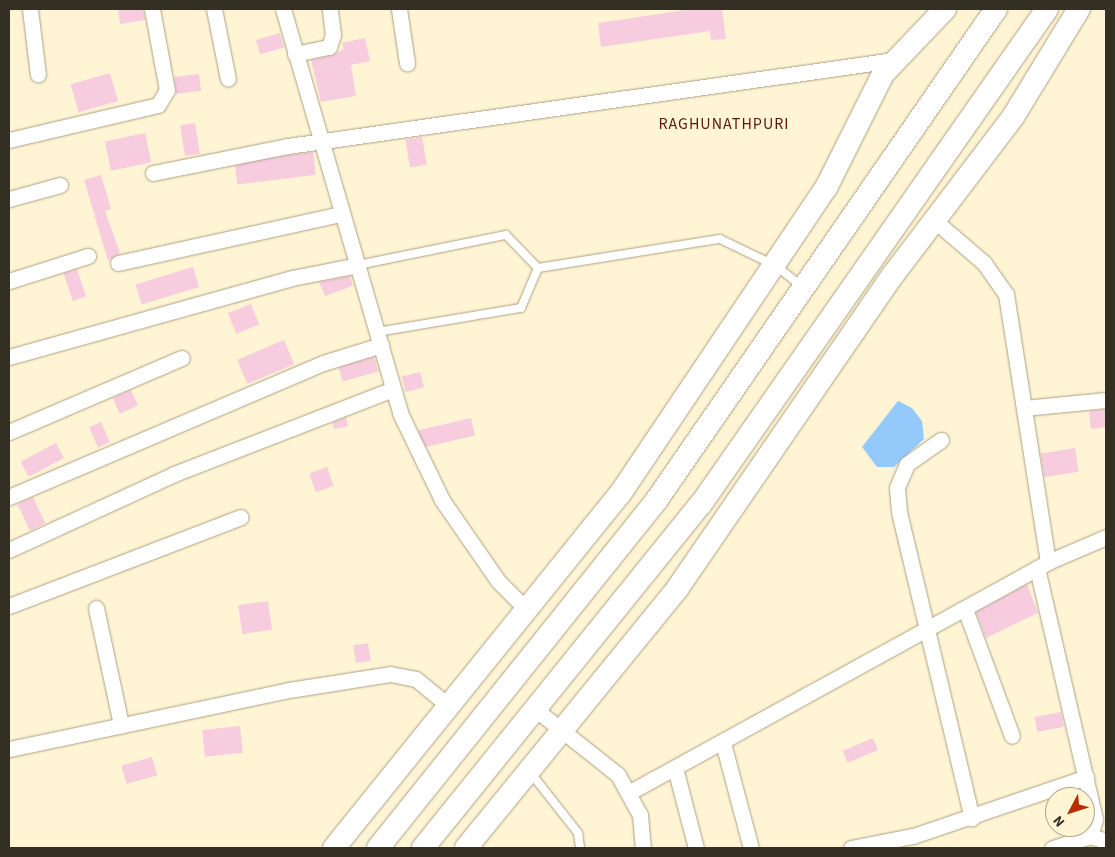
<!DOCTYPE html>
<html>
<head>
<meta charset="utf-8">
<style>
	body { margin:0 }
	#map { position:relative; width:1115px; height:857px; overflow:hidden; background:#fff4d4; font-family:"Source Sans 3",sans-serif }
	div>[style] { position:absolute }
	.water>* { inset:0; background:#93c9fb }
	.building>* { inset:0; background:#f7ccdf; transform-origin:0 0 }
	.roads { filter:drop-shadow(0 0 1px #aba183) drop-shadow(0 0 1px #aba183) }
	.lane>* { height:8px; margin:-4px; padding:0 4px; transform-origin:4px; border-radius:4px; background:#fff }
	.street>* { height:15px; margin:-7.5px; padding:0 7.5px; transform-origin:7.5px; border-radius:7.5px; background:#fff }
	.secondary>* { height:22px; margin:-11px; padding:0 11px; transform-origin:11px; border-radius:11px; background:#fff }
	span { translate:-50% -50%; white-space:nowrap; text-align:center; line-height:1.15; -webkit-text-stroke:4px #fff4d4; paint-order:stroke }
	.neighbourhood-label { font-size:16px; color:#5a1806; letter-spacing:1px }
	.frame { position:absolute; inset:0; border:10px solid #332f23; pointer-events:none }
	.north { position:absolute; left:1045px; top:787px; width:50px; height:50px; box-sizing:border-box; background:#fff4d4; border:1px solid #ada58d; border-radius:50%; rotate:230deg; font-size:14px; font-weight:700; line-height:20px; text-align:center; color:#332f23 }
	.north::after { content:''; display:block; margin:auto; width:18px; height:22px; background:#b72d00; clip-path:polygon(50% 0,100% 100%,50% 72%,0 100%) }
</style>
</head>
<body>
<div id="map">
	<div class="water">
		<div style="clip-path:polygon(898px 401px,912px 408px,922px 421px,924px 439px,894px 467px,877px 467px,862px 447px)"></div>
	</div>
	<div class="building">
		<div style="clip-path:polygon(118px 9px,143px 9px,145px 20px,120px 24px)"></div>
		<div style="clip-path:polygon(693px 9px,722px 9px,726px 39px,711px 40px,710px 31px,601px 47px,598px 23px)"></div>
		<div style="left:280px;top:33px;width:15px;height:25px;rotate:74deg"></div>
		<div style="clip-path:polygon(365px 38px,370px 61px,351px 65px,356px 96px,321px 102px,311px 60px,335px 54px,344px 49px,342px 43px)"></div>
		<div style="left:110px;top:73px;width:29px;height:41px;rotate:74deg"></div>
		<div style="left:199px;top:74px;width:17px;height:25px;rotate:83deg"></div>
		<div style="left:195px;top:123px;width:31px;height:15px;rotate:81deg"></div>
		<div style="left:145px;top:133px;width:30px;height:41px;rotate:78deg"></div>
		<div style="left:422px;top:137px;width:28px;height:17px;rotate:80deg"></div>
		<div style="left:313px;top:152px;width:23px;height:79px;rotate:83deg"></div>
		<div style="clip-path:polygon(101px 175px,111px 209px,105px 211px,120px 253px,108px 261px,84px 180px)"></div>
		<div style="left:193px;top:267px;width:21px;height:60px;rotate:73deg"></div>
		<div style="left:77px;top:269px;width:29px;height:14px;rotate:72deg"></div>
		<div style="clip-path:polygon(350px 276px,353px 286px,325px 296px,319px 282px)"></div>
		<div style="left:251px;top:304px;width:22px;height:25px;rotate:68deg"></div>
		<div style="left:284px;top:340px;width:26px;height:51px;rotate:67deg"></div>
		<div style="left:374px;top:357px;width:15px;height:37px;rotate:74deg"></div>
		<div style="left:420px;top:372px;width:16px;height:19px;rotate:76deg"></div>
		<div style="left:131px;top:390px;width:17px;height:20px;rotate:66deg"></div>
		<div style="clip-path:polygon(1106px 409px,1106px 427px,1091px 429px,1089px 411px)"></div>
		<div style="clip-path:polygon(346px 417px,348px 426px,334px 429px,332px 423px)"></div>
		<div style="left:471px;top:418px;width:18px;height:54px;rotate:77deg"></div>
		<div style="left:101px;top:422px;width:22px;height:13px;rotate:66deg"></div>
		<div style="left:56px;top:443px;width:17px;height:40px;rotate:62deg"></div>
		<div style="left:1075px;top:448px;width:24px;height:35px;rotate:81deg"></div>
		<div style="left:327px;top:467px;width:20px;height:19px;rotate:70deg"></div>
		<div style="left:33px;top:497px;width:29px;height:17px;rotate:65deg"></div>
		<div style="clip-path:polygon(1027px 584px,1038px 613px,986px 638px,976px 612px)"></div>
		<div style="left:268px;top:601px;width:29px;height:30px;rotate:82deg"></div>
		<div style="left:368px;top:643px;width:18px;height:15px;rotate:81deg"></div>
		<div style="left:1061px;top:712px;width:15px;height:27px;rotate:79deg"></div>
		<div style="left:240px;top:726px;width:27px;height:38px;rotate:84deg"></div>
		<div style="left:873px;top:738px;width:13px;height:33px;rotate:67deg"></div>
		<div style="left:152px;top:757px;width:19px;height:32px;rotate:74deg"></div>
	</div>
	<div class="roads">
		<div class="lane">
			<div style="left:358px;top:265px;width:151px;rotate:-11.5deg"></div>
			<div style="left:506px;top:235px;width:46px;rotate:45.9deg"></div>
			<div style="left:377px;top:332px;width:146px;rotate:-9.5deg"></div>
			<div style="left:521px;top:308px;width:43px;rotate:-67deg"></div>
			<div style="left:538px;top:268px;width:184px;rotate:-9.1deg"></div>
			<div style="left:720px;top:239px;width:62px;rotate:25.7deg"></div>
			<div style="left:776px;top:266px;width:33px;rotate:38deg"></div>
			<div style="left:530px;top:772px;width:78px;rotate:51.8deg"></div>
			<div style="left:578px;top:833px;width:15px;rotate:82deg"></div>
		</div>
		<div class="street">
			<div style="left:30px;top:9px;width:66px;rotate:83.1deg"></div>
			<div style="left:214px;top:9px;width:71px;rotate:78.7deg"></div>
			<div style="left:283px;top:9px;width:421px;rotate:73.8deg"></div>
			<div style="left:400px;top:413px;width:97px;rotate:64.2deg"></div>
			<div style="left:442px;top:500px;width:98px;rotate:55.3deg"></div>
			<div style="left:498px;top:581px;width:41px;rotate:45deg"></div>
			<div style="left:399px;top:9px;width:55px;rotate:81.6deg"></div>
			<div style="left:295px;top:54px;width:35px;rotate:-12deg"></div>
			<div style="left:329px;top:47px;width:13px;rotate:-72deg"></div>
			<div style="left:333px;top:35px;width:26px;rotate:-97deg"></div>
			<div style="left:9px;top:140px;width:153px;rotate:-13.2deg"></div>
			<div style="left:158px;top:105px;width:17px;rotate:-59deg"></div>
			<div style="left:167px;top:90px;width:82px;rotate:-100.5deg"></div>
			<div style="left:153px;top:173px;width:138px;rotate:-11.3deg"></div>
			<div style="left:288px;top:146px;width:612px;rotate:-8.08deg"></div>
			<div style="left:9px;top:199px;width:53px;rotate:-15.4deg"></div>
			<div style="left:935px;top:221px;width:65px;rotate:40.6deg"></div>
			<div style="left:984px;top:263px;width:38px;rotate:55deg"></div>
			<div style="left:1006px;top:294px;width:271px;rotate:81.1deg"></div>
			<div style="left:118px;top:263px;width:228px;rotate:-12.4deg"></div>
			<div style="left:9px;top:281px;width:83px;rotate:-17.6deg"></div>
			<div style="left:9px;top:357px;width:294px;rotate:-15.6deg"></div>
			<div style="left:292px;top:278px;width:67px;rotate:-11.1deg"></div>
			<div style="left:1024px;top:408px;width:82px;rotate:-5.6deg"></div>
			<div style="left:9px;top:432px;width:188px;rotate:-23.2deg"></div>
			<div style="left:941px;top:440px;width:42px;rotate:144.8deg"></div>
			<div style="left:907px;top:464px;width:26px;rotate:113deg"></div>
			<div style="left:897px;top:488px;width:24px;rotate:85deg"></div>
			<div style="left:899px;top:512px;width:315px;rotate:76.6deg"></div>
			<div style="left:9px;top:497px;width:341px;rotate:-23.1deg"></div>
			<div style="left:323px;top:363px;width:61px;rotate:-17.2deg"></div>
			<div style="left:9px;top:550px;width:182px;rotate:-24.7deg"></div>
			<div style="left:174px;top:474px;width:235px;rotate:-21.2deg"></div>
			<div style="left:1037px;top:568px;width:258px;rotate:77deg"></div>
			<div style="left:1095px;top:819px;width:18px;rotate:106deg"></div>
			<div style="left:1090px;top:836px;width:40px;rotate:162deg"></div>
			<div style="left:9px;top:606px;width:248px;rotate:-21deg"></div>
			<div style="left:96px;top:608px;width:120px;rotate:77.9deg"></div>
			<div style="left:965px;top:609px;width:135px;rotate:69.7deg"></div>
			<div style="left:535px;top:709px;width:106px;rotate:38.5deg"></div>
			<div style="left:618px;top:775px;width:46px;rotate:61.2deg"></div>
			<div style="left:640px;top:815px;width:33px;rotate:85deg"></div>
			<div style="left:723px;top:743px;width:109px;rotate:75.1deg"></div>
			<div style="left:9px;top:749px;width:286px;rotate:-11.9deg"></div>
			<div style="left:289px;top:690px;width:102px;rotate:-9deg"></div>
			<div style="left:390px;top:674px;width:26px;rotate:11deg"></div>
			<div style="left:416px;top:679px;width:44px;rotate:39.5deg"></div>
			<div style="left:675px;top:768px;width:83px;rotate:75.3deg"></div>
			<div style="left:630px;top:792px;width:477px;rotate:-28.8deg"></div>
			<div style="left:1048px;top:562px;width:63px;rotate:-23.3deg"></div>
			<div style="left:1090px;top:836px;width:17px;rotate:17deg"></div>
			<div style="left:851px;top:848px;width:63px;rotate:-11deg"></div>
			<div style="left:913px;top:836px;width:183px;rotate:-18.8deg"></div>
		</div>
		<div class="secondary">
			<div style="left:334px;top:848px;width:455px;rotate:-51.1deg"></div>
			<div style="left:620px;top:494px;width:369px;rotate:-56.1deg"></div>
			<div style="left:826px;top:188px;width:127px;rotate:-63.4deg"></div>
			<div style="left:883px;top:74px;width:90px;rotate:-46.4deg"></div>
			<div style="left:378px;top:848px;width:445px;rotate:-51.3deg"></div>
			<div style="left:656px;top:501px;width:598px;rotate:-55.35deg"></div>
			<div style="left:423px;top:848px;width:442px;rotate:-51.1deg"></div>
			<div style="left:701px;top:504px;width:604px;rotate:-55.05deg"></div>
			<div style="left:466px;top:848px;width:334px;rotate:-50.8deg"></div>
			<div style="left:677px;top:589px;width:381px;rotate:-55.5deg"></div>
			<div style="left:893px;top:275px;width:198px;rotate:-52.8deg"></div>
			<div style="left:1013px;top:117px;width:127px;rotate:-58.6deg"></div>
		</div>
	</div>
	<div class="neighbourhood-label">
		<span style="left:724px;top:124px">RAGHUNATHPURI</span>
	</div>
	<div class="frame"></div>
	<div class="north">N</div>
</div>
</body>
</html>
